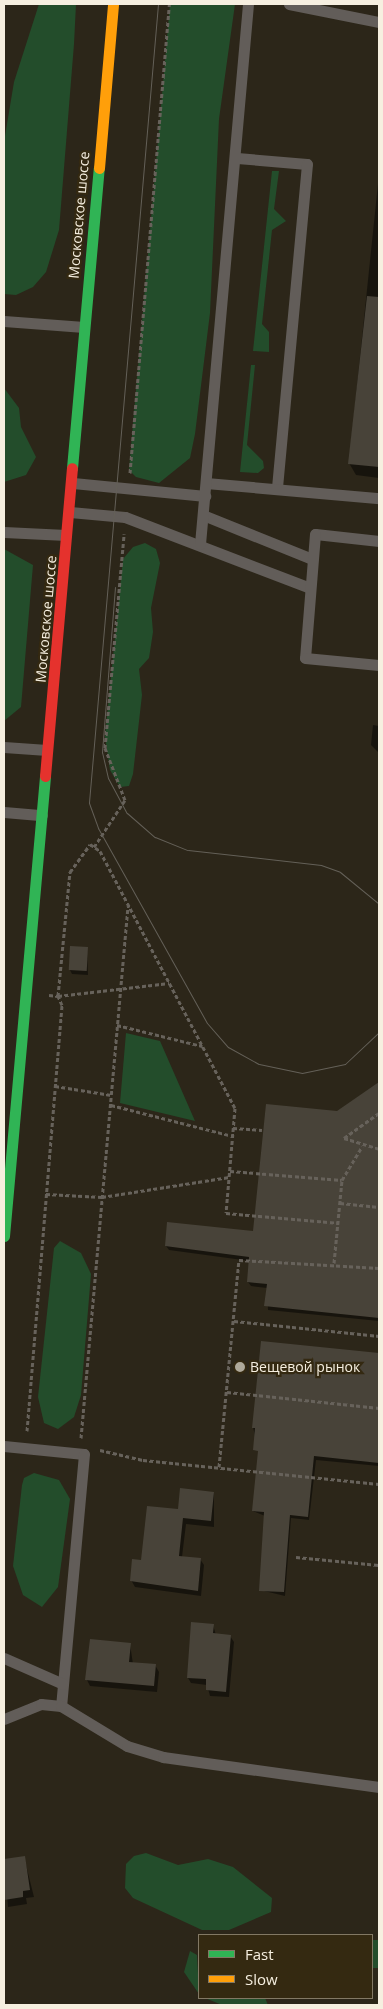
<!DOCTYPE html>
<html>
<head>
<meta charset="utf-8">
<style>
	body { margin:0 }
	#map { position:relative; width:383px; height:2009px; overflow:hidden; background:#2c2619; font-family:"Open Sans",sans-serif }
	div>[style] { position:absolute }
	.green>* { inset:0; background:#234d2b; transform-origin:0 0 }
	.shadow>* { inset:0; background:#0007 }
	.building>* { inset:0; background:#484339; transform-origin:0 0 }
	.path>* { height:3px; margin-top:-1.5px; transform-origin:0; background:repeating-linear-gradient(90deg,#67625b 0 4px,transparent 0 6.5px) }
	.lane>* { height:11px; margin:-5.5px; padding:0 5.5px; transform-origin:5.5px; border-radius:5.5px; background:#625d59 }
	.fast>* { height:11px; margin:-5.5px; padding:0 5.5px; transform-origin:5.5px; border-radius:5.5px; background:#30b455 }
	.slow>* { height:11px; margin:-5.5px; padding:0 5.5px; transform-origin:5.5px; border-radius:5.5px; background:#ff9f0a }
	.jam>* { height:11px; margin:-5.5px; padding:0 5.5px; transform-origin:5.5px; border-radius:5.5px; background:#e5322d }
	.tram>* { height:1px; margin:-0.5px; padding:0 0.5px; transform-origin:0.5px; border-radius:0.5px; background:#646058 }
	.dots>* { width:14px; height:14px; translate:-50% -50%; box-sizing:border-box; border:2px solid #342911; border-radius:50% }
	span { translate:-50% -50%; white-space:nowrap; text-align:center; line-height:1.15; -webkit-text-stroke:4.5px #342911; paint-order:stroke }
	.street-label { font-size:14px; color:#f6efe0 }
	.poi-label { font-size:14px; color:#f6efe0 }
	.left { translate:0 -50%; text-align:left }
	.frame { position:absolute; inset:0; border:5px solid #f6efe0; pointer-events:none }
	.legend { position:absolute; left:198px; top:1934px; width:175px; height:65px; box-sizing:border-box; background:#342911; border:1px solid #827864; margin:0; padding:6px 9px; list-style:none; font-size:15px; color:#f6efe0 }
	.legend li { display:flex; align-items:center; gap:10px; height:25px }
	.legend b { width:25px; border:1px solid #827864 }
</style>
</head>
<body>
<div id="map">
	<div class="green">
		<div style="clip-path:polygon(39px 4px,76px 4px,74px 44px,59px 230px,46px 272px,33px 287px,16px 295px,4px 294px,4px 142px,14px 82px)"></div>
		<div style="clip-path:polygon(170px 4px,235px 4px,219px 119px,210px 313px,195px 434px,190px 458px,159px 483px,136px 477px,129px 470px)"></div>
		<div style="clip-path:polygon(272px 171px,279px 171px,274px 209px,286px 221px,272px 230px,262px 324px,269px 332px,269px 352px,253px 351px)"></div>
		<div style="clip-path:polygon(251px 365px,255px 365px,247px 445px,263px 461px,264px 468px,258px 473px,240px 472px)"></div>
		<div style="clip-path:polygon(4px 388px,19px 408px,21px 427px,36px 457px,26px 475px,4px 482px)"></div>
		<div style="clip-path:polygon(145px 543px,156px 549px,160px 563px,151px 608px,153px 632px,149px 658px,139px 669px,142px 695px,133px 774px,129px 786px,120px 787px,110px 770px,105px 736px,123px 559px,133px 547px)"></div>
		<div style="clip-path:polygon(4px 549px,33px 565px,21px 707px,4px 721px)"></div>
		<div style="clip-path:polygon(126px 1033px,160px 1041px,195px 1121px,120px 1103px)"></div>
		<div style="clip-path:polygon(60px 1241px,81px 1253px,91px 1274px,81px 1395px,74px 1417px,58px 1429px,44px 1423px,38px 1397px,54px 1248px)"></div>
		<div style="clip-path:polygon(34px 1473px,59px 1480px,70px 1499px,58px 1587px,42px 1607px,23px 1595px,13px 1566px,22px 1485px,24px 1478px)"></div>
		<div style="clip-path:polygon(146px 1853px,178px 1865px,208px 1859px,233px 1867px,272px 1898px,271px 1912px,229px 1930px,202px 1930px,133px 1898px,125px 1888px,126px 1864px,134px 1856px)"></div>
		<div style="left:372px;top:1940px;width:7px;height:28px"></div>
		<div style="clip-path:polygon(190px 1951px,197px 1955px,199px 1994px,184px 1972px)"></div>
		<div style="clip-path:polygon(205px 1998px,265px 1998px,268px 2005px,222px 2005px)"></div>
	</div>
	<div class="shadow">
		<div style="clip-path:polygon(379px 174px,379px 478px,356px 475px,349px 463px)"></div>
		<div style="clip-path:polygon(373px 725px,379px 726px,379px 753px,371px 745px)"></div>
		<div style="clip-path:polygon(87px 948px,88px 975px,72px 974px,70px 970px)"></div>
		<div style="clip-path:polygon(379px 1084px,379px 1321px,268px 1310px,267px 1288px,251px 1286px,248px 1282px,250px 1261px,169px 1250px,166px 1246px,255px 1232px,337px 1112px)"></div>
		<div style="clip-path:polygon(262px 1342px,379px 1354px,379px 1466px,316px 1460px,309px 1520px,291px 1518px,285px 1596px,260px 1590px,265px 1516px,253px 1511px,259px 1454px,253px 1427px)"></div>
		<div style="clip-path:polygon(214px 1493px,214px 1527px,186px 1524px,182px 1557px,200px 1559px,204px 1565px,201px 1596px,135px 1587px,131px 1580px,179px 1510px)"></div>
		<div style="clip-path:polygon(213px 1625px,216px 1635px,230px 1636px,234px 1642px,229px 1697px,210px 1696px,207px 1685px,191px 1683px,188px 1678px)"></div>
		<div style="clip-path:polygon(130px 1644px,133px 1664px,155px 1665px,159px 1672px,157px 1692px,90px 1686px,87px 1680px)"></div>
		<div style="clip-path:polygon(24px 1857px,34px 1897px,26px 1898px,27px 1904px,8px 1907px,4px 1861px)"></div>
	</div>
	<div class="building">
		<div style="clip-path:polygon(367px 296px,379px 297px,379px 467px,348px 464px)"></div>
		<div style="left:70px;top:946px;width:18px;height:24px;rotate:3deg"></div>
		<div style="clip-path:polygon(379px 1082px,379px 1318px,264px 1306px,267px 1284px,247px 1282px,249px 1257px,165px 1246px,167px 1222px,253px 1231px,266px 1104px,337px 1111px)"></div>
		<div style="clip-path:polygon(261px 1341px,379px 1353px,379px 1463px,314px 1456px,308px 1517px,290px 1515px,284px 1592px,259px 1591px,264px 1512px,252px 1511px,258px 1451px,253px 1450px,255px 1428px,252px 1428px)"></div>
		<div style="clip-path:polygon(180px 1488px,214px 1492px,211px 1521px,183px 1518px,179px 1556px,201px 1558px,198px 1591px,130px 1581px,132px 1559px,141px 1560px,147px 1506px,178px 1509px)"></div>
		<div style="clip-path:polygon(191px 1622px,214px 1624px,213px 1633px,231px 1635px,226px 1692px,206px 1690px,206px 1679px,187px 1678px)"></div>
		<div style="clip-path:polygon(90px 1639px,131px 1643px,129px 1662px,156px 1664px,154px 1686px,85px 1680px)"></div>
		<div style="clip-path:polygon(25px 1856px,30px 1890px,23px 1891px,23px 1897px,4px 1900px,4px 1859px)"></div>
	</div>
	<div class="path">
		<div style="left:130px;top:473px;width:471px;rotate:-85.2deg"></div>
		<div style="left:94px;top:847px;width:56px;rotate:-56.6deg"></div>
		<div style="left:125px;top:800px;width:56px;rotate:-111deg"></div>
		<div style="left:105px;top:748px;width:215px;rotate:-84.9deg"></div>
		<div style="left:49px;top:995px;width:9px;rotate:6deg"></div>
		<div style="left:58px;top:996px;width:125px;rotate:-84.5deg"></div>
		<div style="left:70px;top:872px;width:34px;rotate:-54deg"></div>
		<div style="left:90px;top:844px;width:12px;rotate:35deg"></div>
		<div style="left:100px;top:851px;width:290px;rotate:62.3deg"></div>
		<div style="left:235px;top:1108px;width:105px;rotate:94.9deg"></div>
		<div style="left:226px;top:1213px;width:111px;rotate:5.1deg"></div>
		<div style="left:117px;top:1025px;width:88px;rotate:13.9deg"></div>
		<div style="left:55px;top:1086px;width:57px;rotate:9.1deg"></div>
		<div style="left:111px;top:1105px;width:126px;rotate:14.3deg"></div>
		<div style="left:379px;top:1113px;width:43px;rotate:144.5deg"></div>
		<div style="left:344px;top:1138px;width:37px;rotate:17deg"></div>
		<div style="left:233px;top:1128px;width:29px;rotate:4deg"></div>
		<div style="left:230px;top:1171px;width:112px;rotate:4.6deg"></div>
		<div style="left:46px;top:1194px;width:56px;rotate:3.1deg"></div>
		<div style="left:102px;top:1197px;width:129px;rotate:-8.9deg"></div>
		<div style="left:340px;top:1203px;width:39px;rotate:6deg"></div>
		<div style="left:334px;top:1263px;width:83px;rotate:-84.5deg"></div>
		<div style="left:342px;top:1180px;width:39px;rotate:-59deg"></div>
		<div style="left:234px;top:1321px;width:146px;rotate:5.9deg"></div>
		<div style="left:227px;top:1392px;width:153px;rotate:6deg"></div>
		<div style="left:27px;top:1431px;width:427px;rotate:-85.3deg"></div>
		<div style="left:62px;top:1005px;width:10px;rotate:-114deg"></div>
		<div style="left:58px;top:996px;width:112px;rotate:-6.7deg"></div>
		<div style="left:81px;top:1438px;width:534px;rotate:-84.95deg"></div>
		<div style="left:100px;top:1450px;width:44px;rotate:13.1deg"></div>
		<div style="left:143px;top:1460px;width:237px;rotate:5.8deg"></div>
		<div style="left:219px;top:1467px;width:208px;rotate:-84.5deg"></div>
		<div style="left:239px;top:1260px;width:140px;rotate:3.3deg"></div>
		<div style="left:296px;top:1557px;width:83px;rotate:5.5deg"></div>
	</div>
	<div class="lane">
		<div style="left:289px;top:4px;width:92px;rotate:11.3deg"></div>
		<div style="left:237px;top:158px;width:70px;rotate:4.9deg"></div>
		<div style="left:307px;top:164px;width:326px;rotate:95.3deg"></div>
		<div style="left:4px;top:321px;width:80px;rotate:4.3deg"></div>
		<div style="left:73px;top:483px;width:133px;rotate:5.6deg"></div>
		<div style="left:206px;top:483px;width:174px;rotate:5deg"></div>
		<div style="left:70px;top:512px;width:55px;rotate:5.2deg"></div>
		<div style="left:125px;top:517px;width:198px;rotate:21deg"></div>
		<div style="left:203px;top:515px;width:118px;rotate:22deg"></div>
		<div style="left:4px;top:532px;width:62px;rotate:2.8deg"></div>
		<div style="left:379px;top:541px;width:64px;rotate:-173.8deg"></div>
		<div style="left:315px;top:534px;width:124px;rotate:94.6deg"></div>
		<div style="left:305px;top:658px;width:74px;rotate:5.4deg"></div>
		<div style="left:200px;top:544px;width:542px;rotate:-84.92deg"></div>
		<div style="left:4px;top:747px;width:43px;rotate:4deg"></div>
		<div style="left:4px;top:812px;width:38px;rotate:5deg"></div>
		<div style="left:4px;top:1446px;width:80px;rotate:5.7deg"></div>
		<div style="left:84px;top:1454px;width:253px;rotate:95.2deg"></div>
		<div style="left:4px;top:1658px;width:64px;rotate:23.8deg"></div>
		<div style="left:4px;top:1719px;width:40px;rotate:-22deg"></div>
		<div style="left:41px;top:1704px;width:20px;rotate:6deg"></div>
		<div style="left:61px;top:1706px;width:77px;rotate:31.2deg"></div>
		<div style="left:127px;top:1746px;width:38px;rotate:17deg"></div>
		<div style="left:163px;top:1757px;width:218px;rotate:7.9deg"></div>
	</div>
	<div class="fast">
		<div style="left:72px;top:468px;width:301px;rotate:-84.9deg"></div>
		<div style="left:4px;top:1236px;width:462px;rotate:-84.9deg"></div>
	</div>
	<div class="slow">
		<div style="left:99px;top:168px;width:165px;rotate:-85.1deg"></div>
	</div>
	<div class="jam">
		<div style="left:45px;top:776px;width:309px;rotate:-85deg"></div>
	</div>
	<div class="tram">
		<div style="left:158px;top:4px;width:802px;rotate:94.94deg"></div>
		<div style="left:89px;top:803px;width:27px;rotate:70deg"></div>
		<div style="left:98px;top:828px;width:223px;rotate:60.8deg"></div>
		<div style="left:207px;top:1023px;width:32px;rotate:49deg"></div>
		<div style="left:228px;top:1047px;width:35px;rotate:29deg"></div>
		<div style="left:259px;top:1064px;width:44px;rotate:11.8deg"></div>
		<div style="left:302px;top:1073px;width:44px;rotate:-11.8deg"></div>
		<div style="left:345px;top:1064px;width:47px;rotate:-43.3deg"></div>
		<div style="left:115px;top:587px;width:166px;rotate:94.5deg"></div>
		<div style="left:102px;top:752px;width:27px;rotate:77deg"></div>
		<div style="left:108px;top:778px;width:40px;rotate:62deg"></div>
		<div style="left:127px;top:813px;width:37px;rotate:41deg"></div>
		<div style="left:155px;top:837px;width:35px;rotate:22deg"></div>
		<div style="left:188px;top:850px;width:134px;rotate:6.4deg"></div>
		<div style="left:321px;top:865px;width:20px;rotate:20deg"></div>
		<div style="left:340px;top:872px;width:50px;rotate:39.4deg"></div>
	</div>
	<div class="dots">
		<div style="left:240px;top:1367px;background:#afa99a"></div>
	</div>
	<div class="street-label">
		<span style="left:79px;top:215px;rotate:-85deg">Московское шоссе</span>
		<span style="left:46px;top:619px;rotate:-85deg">Московское шоссе</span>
	</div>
	<div class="poi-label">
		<span class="left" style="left:250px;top:1367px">Вещевой рынок</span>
	</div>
	<div class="frame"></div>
	<ul class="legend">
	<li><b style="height:6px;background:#30b455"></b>Fast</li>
	<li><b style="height:6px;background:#ff9f0a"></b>Slow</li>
	</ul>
</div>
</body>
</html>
